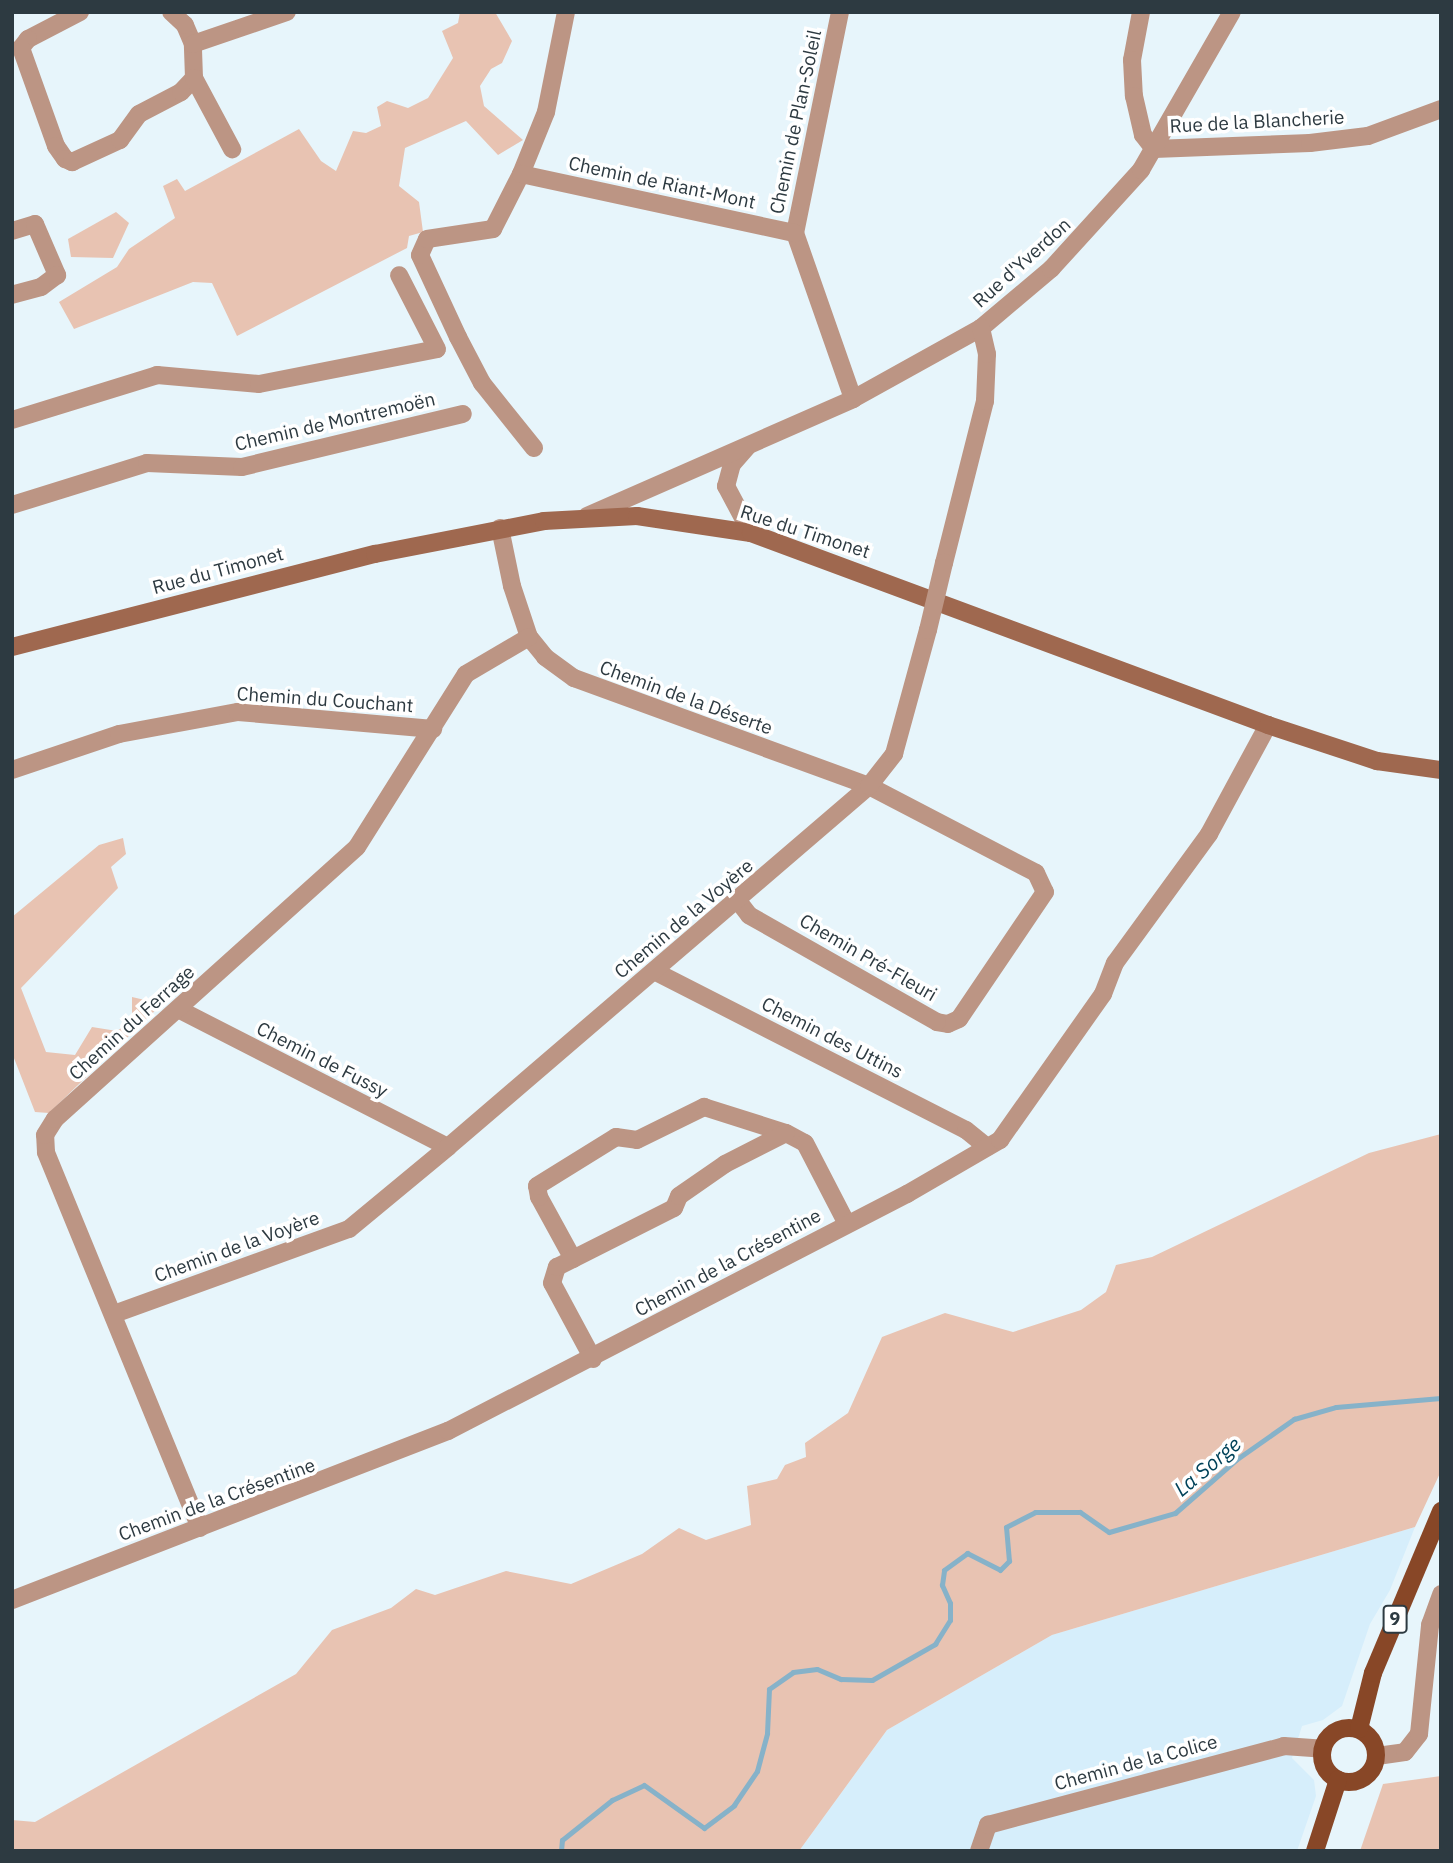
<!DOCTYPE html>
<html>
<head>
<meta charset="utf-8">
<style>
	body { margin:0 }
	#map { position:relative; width:1453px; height:1863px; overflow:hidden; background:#e7f5fb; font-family:"IBM Plex Sans",sans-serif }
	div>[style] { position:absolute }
	.built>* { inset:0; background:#d6eefb }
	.green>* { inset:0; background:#e8c3b2 }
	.stream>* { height:5px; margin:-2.5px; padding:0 2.5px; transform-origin:2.5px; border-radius:2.5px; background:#86b2c9 }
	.minor>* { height:18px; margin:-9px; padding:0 9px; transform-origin:9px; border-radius:9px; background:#bc9584 }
	.secondary>* { height:18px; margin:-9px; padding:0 9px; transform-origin:9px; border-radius:9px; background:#9f684f }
	.primary>* { height:18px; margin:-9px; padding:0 9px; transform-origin:9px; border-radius:9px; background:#884727 }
	.primary>.ring { margin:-9px; padding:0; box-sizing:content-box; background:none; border:18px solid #884727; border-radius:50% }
	.minor-bridge>* { height:18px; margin:-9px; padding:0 9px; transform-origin:9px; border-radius:9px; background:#bc9584 }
	span { translate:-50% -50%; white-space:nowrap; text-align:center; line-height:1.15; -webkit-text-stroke:7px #fff; paint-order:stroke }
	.shield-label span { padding:2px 5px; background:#fff; border:2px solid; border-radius:5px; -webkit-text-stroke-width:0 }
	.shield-label { font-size:18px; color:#2d3a41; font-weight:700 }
	.street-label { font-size:19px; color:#2d3a41 }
	.water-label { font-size:21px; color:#014259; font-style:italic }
	.frame { position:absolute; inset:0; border:14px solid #2d3a41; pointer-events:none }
</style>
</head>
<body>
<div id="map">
	<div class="built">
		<div style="clip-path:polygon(1415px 1527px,1390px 1590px,1370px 1624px,1342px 1706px,1323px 1720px,1302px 1726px,1292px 1758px,1314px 1780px,1316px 1796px,1297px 1851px,799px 1851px,887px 1730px,1052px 1635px)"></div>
	</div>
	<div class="green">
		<div style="clip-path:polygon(460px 12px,495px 12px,512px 41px,502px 63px,491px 69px,480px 86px,484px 106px,523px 140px,498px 155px,466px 121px,405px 148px,399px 186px,419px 202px,423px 232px,409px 236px,407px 248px,237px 336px,212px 283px,193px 282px,74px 329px,59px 302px,117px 267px,129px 249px,175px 218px,163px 186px,177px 179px,185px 191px,299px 129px,321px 161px,336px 171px,353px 131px,366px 133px,381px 126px,377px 107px,387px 101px,408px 108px,428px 98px,453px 58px,442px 31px,458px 23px)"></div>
		<div style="clip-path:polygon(116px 212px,129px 223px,113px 258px,71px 257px,68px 239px)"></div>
		<div style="clip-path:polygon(123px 838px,126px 854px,111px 867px,118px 888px,21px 988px,46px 1052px,75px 1055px,92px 1027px,117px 1031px,132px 1020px,132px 997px,162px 1004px,49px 1113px,35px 1112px,12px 1053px,12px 917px,99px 845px)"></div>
		<div style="clip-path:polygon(1441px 1134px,1441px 1471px,1415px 1527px,1052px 1635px,887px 1730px,799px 1851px,12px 1851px,12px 1820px,35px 1822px,266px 1691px,296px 1674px,332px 1630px,391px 1608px,416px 1589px,435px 1595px,506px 1571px,571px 1584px,642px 1554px,679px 1528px,706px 1540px,751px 1525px,747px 1486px,777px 1479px,785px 1465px,806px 1457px,805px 1443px,848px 1413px,882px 1337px,945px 1313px,1013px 1332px,1081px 1310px,1106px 1292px,1116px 1265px,1152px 1257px,1369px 1153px)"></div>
		<div style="clip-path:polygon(1441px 1776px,1441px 1851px,1360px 1851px,1383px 1784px)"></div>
	</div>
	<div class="stream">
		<div style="left:561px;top:1851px;width:11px;rotate:-85deg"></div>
		<div style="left:562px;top:1840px;width:64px;rotate:-38.7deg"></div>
		<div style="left:612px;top:1800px;width:35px;rotate:-25deg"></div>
		<div style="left:644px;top:1785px;width:74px;rotate:35.6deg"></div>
		<div style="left:704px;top:1828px;width:38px;rotate:-37deg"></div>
		<div style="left:734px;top:1805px;width:41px;rotate:-55.9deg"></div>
		<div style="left:757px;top:1771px;width:39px;rotate:-75deg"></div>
		<div style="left:767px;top:1733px;width:44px;rotate:-87.4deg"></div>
		<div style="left:769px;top:1689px;width:29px;rotate:-35deg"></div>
		<div style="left:793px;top:1672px;width:24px;rotate:-7deg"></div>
		<div style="left:817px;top:1669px;width:26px;rotate:23deg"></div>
		<div style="left:841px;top:1679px;width:31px;rotate:2deg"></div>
		<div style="left:872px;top:1680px;width:73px;rotate:-29.7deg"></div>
		<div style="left:935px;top:1644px;width:28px;rotate:-58deg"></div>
		<div style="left:950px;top:1620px;width:17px;rotate:-90deg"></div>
		<div style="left:950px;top:1603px;width:20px;rotate:-114deg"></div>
		<div style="left:942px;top:1585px;width:15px;rotate:-82deg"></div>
		<div style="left:944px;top:1570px;width:29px;rotate:-36deg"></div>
		<div style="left:967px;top:1553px;width:37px;rotate:27deg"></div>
		<div style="left:1000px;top:1570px;width:13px;rotate:-45deg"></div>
		<div style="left:1009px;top:1561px;width:34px;rotate:-95deg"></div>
		<div style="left:1006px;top:1527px;width:33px;rotate:-27deg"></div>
		<div style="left:1035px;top:1512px;width:45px"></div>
		<div style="left:1080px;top:1512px;width:35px;rotate:35deg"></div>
		<div style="left:1109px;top:1532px;width:69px;rotate:-16.1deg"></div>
		<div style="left:1175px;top:1513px;width:82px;rotate:-41.1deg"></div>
		<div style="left:1237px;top:1459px;width:70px;rotate:-35.1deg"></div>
		<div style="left:1294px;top:1419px;width:44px;rotate:-15.9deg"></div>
		<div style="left:1336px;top:1407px;width:105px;rotate:-4.9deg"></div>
	</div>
	<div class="minor">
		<div style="left:80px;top:12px;width:59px;rotate:152.6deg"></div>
		<div style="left:28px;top:39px;width:11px;rotate:128deg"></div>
		<div style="left:21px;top:48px;width:104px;rotate:70.3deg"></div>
		<div style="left:56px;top:146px;width:16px;rotate:55deg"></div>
		<div style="left:65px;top:159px;width:8px;rotate:23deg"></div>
		<div style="left:72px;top:162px;width:53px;rotate:-24.6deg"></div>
		<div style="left:120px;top:140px;width:32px;rotate:-54deg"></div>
		<div style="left:139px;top:114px;width:47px;rotate:-27.6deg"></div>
		<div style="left:181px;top:92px;width:19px;rotate:-47deg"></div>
		<div style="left:194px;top:78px;width:34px;rotate:-92deg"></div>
		<div style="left:193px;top:44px;width:21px;rotate:-113deg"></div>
		<div style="left:185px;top:25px;width:19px;rotate:-137deg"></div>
		<div style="left:840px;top:12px;width:226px;rotate:101.5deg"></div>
		<div style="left:795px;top:233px;width:176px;rotate:70.7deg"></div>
		<div style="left:1141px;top:12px;width:49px;rotate:100.6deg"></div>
		<div style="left:1132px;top:60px;width:36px;rotate:87deg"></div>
		<div style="left:1134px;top:96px;width:40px;rotate:77deg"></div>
		<div style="left:1143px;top:135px;width:18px;rotate:52deg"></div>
		<div style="left:1154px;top:149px;width:156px;rotate:-2.2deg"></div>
		<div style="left:1310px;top:143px;width:58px;rotate:-6.9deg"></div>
		<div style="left:1368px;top:136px;width:78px;rotate:-20.3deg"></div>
		<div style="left:193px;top:44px;width:99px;rotate:-18.8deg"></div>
		<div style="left:194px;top:78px;width:81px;rotate:61.8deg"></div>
		<div style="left:521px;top:174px;width:67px;rotate:-68deg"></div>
		<div style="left:546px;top:112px;width:102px;rotate:-78.7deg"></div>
		<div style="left:12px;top:231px;width:24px;rotate:-17deg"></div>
		<div style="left:35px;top:224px;width:56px;rotate:66.7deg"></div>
		<div style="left:57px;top:275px;width:20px;rotate:143deg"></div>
		<div style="left:41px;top:287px;width:30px;rotate:165deg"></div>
		<div style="left:12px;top:420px;width:152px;rotate:-17.2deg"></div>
		<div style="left:157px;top:375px;width:102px;rotate:5deg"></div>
		<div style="left:259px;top:384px;width:181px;rotate:-11.1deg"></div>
		<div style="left:437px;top:349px;width:83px;rotate:-117.2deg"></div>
		<div style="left:747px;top:447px;width:23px;rotate:131deg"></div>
		<div style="left:732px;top:464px;width:23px;rotate:105deg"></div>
		<div style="left:726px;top:486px;width:53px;rotate:62deg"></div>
		<div style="left:534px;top:448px;width:83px;rotate:-128.7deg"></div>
		<div style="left:482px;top:383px;width:52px;rotate:-117.6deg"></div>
		<div style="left:458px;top:337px;width:90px;rotate:-114.9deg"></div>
		<div style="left:420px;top:255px;width:17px;rotate:-66deg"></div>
		<div style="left:427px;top:239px;width:67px;rotate:-8.6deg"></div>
		<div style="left:493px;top:229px;width:62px;rotate:-63deg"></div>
		<div style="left:521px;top:174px;width:280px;rotate:12.2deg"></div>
		<div style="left:12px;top:505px;width:141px;rotate:-17.3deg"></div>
		<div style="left:147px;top:463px;width:95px;rotate:2.4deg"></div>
		<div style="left:242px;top:467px;width:227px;rotate:-13.5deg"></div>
		<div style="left:587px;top:516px;width:291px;rotate:-23.7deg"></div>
		<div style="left:853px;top:399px;width:146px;rotate:-29deg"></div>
		<div style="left:981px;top:328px;width:92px;rotate:-40.1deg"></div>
		<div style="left:1051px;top:269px;width:134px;rotate:-47.7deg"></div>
		<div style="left:1141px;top:170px;width:182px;rotate:-60.1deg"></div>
		<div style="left:500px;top:528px;width:59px;rotate:78.3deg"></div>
		<div style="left:512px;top:586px;width:54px;rotate:71.6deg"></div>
		<div style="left:529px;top:637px;width:26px;rotate:51deg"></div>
		<div style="left:545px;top:657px;width:36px;rotate:36deg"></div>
		<div style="left:574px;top:678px;width:314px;rotate:20.1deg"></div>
		<div style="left:869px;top:786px;width:188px;rotate:27.5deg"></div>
		<div style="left:1036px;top:873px;width:21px;rotate:65deg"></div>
		<div style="left:1045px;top:892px;width:153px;rotate:124.1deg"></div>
		<div style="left:959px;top:1019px;width:12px;rotate:156deg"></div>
		<div style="left:948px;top:1024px;width:11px;rotate:-170deg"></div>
		<div style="left:937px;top:1022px;width:216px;rotate:-150.4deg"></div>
		<div style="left:749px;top:915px;width:18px;rotate:-128deg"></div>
		<div style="left:944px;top:563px;width:167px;rotate:-75.8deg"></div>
		<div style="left:985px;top:401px;width:47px;rotate:-87.6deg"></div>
		<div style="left:987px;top:354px;width:27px;rotate:-103deg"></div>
		<div style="left:12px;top:770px;width:113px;rotate:-18.6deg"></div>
		<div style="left:119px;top:734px;width:121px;rotate:-10.5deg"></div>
		<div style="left:238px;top:712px;width:196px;rotate:5deg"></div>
		<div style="left:654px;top:971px;width:350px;rotate:27deg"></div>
		<div style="left:966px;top:1130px;width:27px;rotate:39deg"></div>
		<div style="left:178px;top:1009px;width:303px;rotate:27.1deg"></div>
		<div style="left:573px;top:1259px;width:71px;rotate:-118.7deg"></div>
		<div style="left:539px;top:1197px;width:11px;rotate:-100deg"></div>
		<div style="left:537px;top:1186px;width:93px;rotate:-31.8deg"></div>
		<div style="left:616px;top:1137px;width:21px;rotate:8deg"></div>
		<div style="left:637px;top:1140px;width:75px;rotate:-26.2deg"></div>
		<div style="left:704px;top:1107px;width:86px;rotate:17.6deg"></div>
		<div style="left:786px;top:1133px;width:21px;rotate:28deg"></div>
		<div style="left:805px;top:1143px;width:91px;rotate:62.6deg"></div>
		<div style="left:114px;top:1314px;width:250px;rotate:-19.9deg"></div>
		<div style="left:349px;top:1229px;width:129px;rotate:-39.6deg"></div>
		<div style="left:448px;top:1147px;width:555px;rotate:-40.61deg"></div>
		<div style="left:869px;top:786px;width:41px;rotate:-52deg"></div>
		<div style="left:894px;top:754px;width:129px;rotate:-74.7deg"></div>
		<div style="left:593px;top:1359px;width:86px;rotate:-118.3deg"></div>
		<div style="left:552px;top:1283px;width:17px;rotate:-73deg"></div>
		<div style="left:557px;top:1267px;width:131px;rotate:-26.8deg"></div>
		<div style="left:674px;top:1208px;width:13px;rotate:-67deg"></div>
		<div style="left:679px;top:1196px;width:56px;rotate:-34.8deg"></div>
		<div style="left:725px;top:1164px;width:68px;rotate:-26.9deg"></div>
		<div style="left:200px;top:1528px;width:406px;rotate:-112.3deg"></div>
		<div style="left:46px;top:1152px;width:17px;rotate:-93deg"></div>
		<div style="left:45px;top:1135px;width:19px;rotate:-58deg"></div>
		<div style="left:55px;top:1119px;width:406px;rotate:-42deg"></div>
		<div style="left:357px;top:847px;width:204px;rotate:-57.8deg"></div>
		<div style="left:466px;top:674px;width:73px;rotate:-30.4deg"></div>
		<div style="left:12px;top:1600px;width:468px;rotate:-21.2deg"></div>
		<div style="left:448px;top:1431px;width:517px;rotate:-27.31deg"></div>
		<div style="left:907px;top:1194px;width:108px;rotate:-30.1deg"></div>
		<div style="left:1000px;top:1140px;width:179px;rotate:-54.8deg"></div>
		<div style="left:1103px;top:994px;width:33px;rotate:-69deg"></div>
		<div style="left:1115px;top:963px;width:160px;rotate:-53.9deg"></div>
		<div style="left:1209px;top:834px;width:124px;rotate:-61.6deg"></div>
		<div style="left:1377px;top:1756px;width:28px;rotate:-8deg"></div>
		<div style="left:1405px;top:1752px;width:23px;rotate:-52deg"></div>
		<div style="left:1419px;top:1734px;width:110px;rotate:-84.2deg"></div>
		<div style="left:1430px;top:1625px;width:33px;rotate:-70deg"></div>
		<div style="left:979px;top:1851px;width:28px;rotate:-71deg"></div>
		<div style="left:988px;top:1825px;width:306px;rotate:-14.9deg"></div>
		<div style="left:1284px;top:1746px;width:39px;rotate:4deg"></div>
	</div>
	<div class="secondary">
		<div style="left:12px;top:647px;width:375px;rotate:-14.4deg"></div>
		<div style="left:375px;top:554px;width:172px;rotate:-11deg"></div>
		<div style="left:544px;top:521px;width:93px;rotate:-3.1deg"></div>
		<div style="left:637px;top:516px;width:115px;rotate:8.5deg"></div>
		<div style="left:751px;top:533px;width:552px;rotate:20.37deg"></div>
		<div style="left:1268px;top:725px;width:115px;rotate:18.3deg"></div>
		<div style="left:1377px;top:761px;width:65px;rotate:8deg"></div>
	</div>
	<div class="primary">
		<div class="ring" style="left:1322px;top:1728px;width:36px;height:36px"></div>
		<div style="left:1359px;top:1729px;width:58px;rotate:-76deg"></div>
		<div style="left:1373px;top:1673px;width:176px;rotate:-67.2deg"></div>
		<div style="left:1315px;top:1851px;width:75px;rotate:-72.1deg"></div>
	</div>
	<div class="minor-bridge">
		<div style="left:928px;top:630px;width:69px;rotate:-76.6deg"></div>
	</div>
	<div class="shield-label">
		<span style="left:1395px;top:1619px">9</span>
	</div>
	<div class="street-label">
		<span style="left:796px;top:122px;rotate:-78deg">Chemin de Plan-Soleil</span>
		<span style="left:1257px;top:122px;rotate:-3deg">Rue de la Blancherie</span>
		<span style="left:662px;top:183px;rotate:12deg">Chemin de Riant-Mont</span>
		<span style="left:1022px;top:263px;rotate:-42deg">Rue d'Yverdon</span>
		<span style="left:335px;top:422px;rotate:-13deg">Chemin de Montremoën</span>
		<span style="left:805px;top:532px;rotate:18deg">Rue du Timonet</span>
		<span style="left:218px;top:571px;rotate:-15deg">Rue du Timonet</span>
		<span style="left:686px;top:698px;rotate:20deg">Chemin de la Déserte</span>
		<span style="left:325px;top:700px;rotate:4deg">Chemin du Couchant</span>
		<span style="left:684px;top:919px;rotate:-40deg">Chemin de la Voyère</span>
		<span style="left:868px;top:958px;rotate:30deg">Chemin Pré-Fleuri</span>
		<span style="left:132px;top:1023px;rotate:-42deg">Chemin du Ferrage</span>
		<span style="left:832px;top:1038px;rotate:27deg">Chemin des Uttins</span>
		<span style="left:322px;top:1060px;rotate:27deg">Chemin de Fussy</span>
		<span style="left:237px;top:1247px;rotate:-20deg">Chemin de la Voyère</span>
		<span style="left:728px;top:1263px;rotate:-28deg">Chemin de la Crésentine</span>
		<span style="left:217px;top:1500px;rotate:-20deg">Chemin de la Crésentine</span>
		<span style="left:1136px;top:1763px;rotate:-15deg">Chemin de la Colice</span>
	</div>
	<div class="water-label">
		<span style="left:1207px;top:1466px;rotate:-40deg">La Sorge</span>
	</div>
	<div class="frame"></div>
</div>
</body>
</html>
